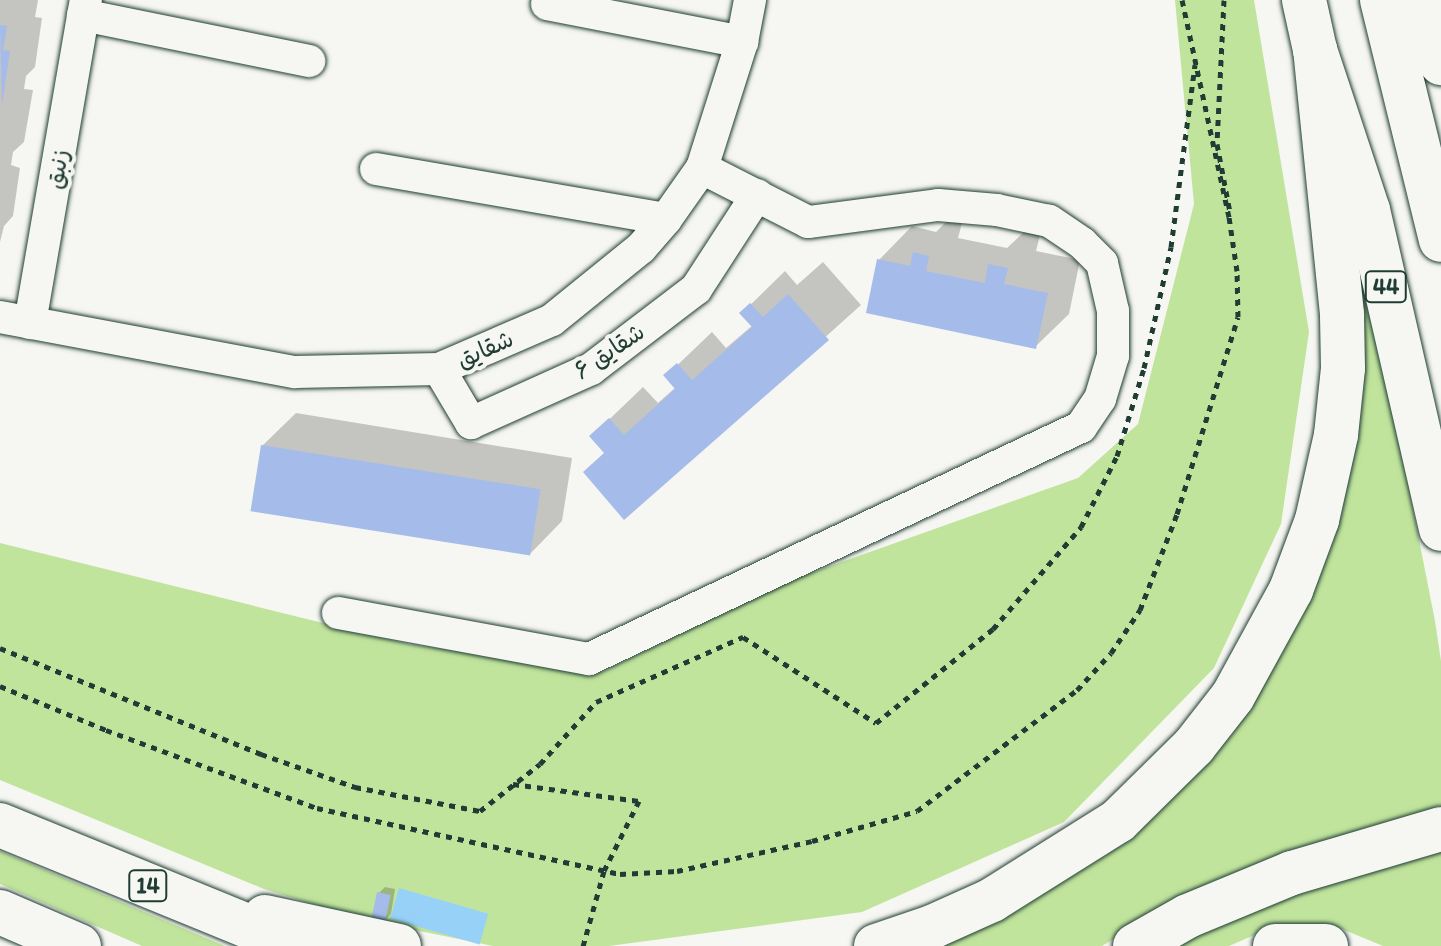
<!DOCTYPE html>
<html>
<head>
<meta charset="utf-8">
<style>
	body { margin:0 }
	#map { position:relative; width:1441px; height:946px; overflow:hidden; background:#f6f6f2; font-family:Itim,"Playpen Sans Arabic",sans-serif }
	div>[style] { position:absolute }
	.green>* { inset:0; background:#c1e49d }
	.water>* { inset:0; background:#98d1f7; transform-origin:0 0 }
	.shadow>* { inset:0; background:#0003 }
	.building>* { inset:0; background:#a5bcea; transform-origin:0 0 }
	.path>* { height:5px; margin-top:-2.5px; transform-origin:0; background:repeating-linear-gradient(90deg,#1f3d34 0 6px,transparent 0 12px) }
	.roads { filter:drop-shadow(0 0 2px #1f3d34) drop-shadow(0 0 2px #1f3d34) }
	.minor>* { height:32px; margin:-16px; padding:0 16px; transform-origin:16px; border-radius:16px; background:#f6f6f2 }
	.trunk>* { height:44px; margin:-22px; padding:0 22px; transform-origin:22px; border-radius:22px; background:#f6f6f2 }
	span { translate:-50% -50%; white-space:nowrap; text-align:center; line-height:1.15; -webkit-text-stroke:8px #f6f6f2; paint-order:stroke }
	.shield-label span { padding:2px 6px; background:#f6f6f2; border:2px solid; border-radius:6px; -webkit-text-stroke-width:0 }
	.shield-label { font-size:22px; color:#1f3d34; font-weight:700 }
	.street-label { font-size:24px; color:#1f3d34 }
</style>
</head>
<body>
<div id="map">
	<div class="green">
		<div style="clip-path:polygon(1175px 0,1254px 0,1309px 332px,1281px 524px,1214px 668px,1064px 822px,862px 912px,609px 946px,493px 946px,361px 919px,264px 889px,0 780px,0 543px,408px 644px,602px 672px,791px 580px,1078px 478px,1138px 424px,1194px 204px)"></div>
		<div style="clip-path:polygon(1345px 214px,1401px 448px,1435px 621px,1441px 661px,1441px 814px,1137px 925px,1102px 946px,937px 946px,1029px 902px,1301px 609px)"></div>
		<div style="clip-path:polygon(1441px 846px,1441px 946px,1383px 946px,1342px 929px,1314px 925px,1259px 933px,1229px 946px,1169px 946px,1227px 918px)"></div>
		<div style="clip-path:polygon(0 851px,225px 946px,142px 946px,0 884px)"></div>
	</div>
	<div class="water">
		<div style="left:399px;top:888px;width:93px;height:32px;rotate:16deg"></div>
	</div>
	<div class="shadow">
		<div style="clip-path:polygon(0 0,38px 0,35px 17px,42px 18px,35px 67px,26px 76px,24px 89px,33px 90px,24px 142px,13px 152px,11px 165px,20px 168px,13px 216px,4px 226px,0 242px)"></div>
		<div style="clip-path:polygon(948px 220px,962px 223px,958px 238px,1007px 248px,1024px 232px,1040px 235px,1036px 251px,1080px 260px,1069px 314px,1035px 347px,879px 260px,912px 226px,936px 232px)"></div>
		<div style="clip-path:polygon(823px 262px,861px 305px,625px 517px,606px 452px,592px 436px,643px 387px,658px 403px,676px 387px,666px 376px,712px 332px,726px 348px,753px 325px,742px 313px,785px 271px,797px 285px)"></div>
		<div style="clip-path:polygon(296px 413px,572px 458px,562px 521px,529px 555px,262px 446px)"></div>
		<div style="clip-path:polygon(385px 887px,395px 889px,391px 914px,385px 920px,379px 893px)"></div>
	</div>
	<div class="building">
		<div style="clip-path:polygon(0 25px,7px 26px,3px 50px,10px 51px,2px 105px)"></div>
		<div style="clip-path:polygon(913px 252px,929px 256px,926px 271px,985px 283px,988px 264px,1008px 268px,1004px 284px,1048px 293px,1036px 349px,866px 313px,877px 259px,910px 266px)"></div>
		<div style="clip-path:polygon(788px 294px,829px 340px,624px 520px,583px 472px,604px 453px,589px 436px,609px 418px,624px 435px,675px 389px,663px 375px,677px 363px,692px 380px,752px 327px,739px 313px,750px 303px,763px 317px)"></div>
		<div style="left:261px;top:445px;width:283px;height:67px;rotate:9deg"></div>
		<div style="left:377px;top:892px;width:14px;height:27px;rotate:12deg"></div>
	</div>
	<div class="path">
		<div style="left:1224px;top:0;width:144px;rotate:92.8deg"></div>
		<div style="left:1217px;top:144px;width:69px;rotate:79.2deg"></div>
		<div style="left:0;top:648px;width:282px;rotate:22.1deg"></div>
		<div style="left:261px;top:754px;width:100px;rotate:19.3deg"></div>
		<div style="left:355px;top:787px;width:127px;rotate:10.9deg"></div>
		<div style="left:480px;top:811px;width:76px;rotate:-38.1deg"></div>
		<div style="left:540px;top:764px;width:84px;rotate:-47.9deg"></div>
		<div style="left:596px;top:702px;width:161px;rotate:-23.9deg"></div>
		<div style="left:743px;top:637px;width:158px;rotate:32.9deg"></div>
		<div style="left:876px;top:723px;width:150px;rotate:-38.8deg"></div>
		<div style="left:993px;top:629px;width:135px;rotate:-49.2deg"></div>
		<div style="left:1081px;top:527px;width:80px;rotate:-63.1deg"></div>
		<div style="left:1117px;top:456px;width:92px;rotate:-72.9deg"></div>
		<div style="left:1144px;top:368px;width:124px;rotate:-77.4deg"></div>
		<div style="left:1171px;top:247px;width:184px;rotate:-82.5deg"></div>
		<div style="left:0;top:686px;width:115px;rotate:22.5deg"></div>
		<div style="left:106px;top:730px;width:225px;rotate:20.3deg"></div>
		<div style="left:317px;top:808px;width:310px;rotate:12.3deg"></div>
		<div style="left:620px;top:874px;width:57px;rotate:-3deg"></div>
		<div style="left:677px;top:871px;width:138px;rotate:-12.5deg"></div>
		<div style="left:812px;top:841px;width:109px;rotate:-15.9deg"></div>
		<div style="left:917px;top:811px;width:201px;rotate:-37.1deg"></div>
		<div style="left:1077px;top:690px;width:50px;rotate:-47.4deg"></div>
		<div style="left:1111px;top:653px;width:52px;rotate:-56deg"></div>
		<div style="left:1140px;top:610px;width:103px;rotate:-68.9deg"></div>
		<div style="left:1177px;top:514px;width:206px;rotate:-72.8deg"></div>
		<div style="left:1238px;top:317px;width:46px;rotate:-91.2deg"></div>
		<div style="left:1237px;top:271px;width:55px;rotate:-98.4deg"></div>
		<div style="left:1229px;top:217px;width:222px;rotate:-102.2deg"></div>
		<div style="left:513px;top:784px;width:127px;rotate:7.7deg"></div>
		<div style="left:639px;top:801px;width:78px;rotate:116.6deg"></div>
		<div style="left:604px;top:871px;width:78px;rotate:105.6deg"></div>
	</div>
	<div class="roads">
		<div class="minor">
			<div style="left:547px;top:4px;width:199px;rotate:11deg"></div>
			<div style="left:83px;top:15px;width:231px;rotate:11.5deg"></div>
			<div style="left:376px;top:169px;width:294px;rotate:9.8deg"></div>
			<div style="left:0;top:317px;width:300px;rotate:10.6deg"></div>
			<div style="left:295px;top:372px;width:144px;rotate:-1.2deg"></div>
			<div style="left:439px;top:369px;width:123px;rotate:-23.4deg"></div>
			<div style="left:552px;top:320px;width:114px;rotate:-39deg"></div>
			<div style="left:641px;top:248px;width:38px;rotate:-49deg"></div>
			<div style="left:666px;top:219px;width:62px;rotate:-54.8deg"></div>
			<div style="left:702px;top:168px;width:132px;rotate:-72.4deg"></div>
			<div style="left:742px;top:42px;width:43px;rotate:-79.2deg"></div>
			<div style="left:30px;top:323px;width:328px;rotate:-80.2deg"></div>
			<div style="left:439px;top:369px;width:63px;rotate:59.3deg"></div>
			<div style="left:471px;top:423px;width:132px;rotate:-24.2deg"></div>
			<div style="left:591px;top:369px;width:132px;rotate:-37.3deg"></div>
			<div style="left:696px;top:289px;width:112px;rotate:-57deg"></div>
			<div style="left:338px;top:613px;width:255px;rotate:10.4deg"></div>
			<div style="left:589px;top:659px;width:544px;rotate:-25.25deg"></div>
			<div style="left:1081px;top:427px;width:34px;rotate:-56deg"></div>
			<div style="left:1100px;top:399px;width:45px;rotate:-73.2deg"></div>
			<div style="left:1113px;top:356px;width:45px;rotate:-90deg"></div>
			<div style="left:1113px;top:311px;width:49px;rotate:-102.9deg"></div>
			<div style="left:1102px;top:263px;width:28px;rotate:-135deg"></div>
			<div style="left:1082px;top:243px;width:40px;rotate:-146deg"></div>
			<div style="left:1049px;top:221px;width:53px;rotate:-168.1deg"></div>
			<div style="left:997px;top:210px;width:59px;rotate:-175.2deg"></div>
			<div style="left:938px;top:205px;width:131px;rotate:172.5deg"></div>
			<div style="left:808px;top:222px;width:119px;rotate:-153deg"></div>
		</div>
		<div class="trunk">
			<div style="left:1304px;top:0;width:51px;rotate:77.6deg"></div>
			<div style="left:1315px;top:50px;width:169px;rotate:71.7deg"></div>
			<div style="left:1368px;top:210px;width:327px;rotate:77.1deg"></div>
			<div style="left:1382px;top:0;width:247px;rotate:76.2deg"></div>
			<div style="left:1422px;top:0;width:66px;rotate:73.2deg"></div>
			<div style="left:0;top:825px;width:321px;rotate:22.2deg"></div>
			<div style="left:0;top:912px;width:86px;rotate:23.3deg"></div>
			<div style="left:265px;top:917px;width:137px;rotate:12.2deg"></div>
			<div style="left:876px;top:946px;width:59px;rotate:-18.7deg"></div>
			<div style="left:932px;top:927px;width:66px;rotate:-24.2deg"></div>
			<div style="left:992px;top:900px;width:149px;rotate:-32.1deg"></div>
			<div style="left:1118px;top:821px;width:107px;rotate:-44.6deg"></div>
			<div style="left:1194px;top:746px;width:63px;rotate:-52deg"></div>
			<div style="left:1233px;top:696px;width:121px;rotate:-61.3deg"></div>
			<div style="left:1291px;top:590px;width:75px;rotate:-69.6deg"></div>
			<div style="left:1317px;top:520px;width:87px;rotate:-77.4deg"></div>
			<div style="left:1336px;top:435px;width:67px;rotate:-84deg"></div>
			<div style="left:1343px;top:368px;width:54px;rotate:-91.1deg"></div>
			<div style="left:1342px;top:314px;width:265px;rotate:-95.8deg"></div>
			<div style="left:1135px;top:946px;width:61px;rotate:-29.5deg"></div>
			<div style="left:1188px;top:916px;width:113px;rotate:-22.5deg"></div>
			<div style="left:1292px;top:873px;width:155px;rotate:-16.5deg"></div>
			<div style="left:1275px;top:946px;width:51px"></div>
		</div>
	</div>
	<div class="shield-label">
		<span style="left:1386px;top:287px">44</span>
		<span style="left:148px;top:886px">14</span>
	</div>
	<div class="street-label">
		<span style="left:57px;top:169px;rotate:-80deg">زنبق</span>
		<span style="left:485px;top:349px;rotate:-24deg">شقایق</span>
		<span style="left:609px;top:351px;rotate:-34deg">شقایق ۶</span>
	</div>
</div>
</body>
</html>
